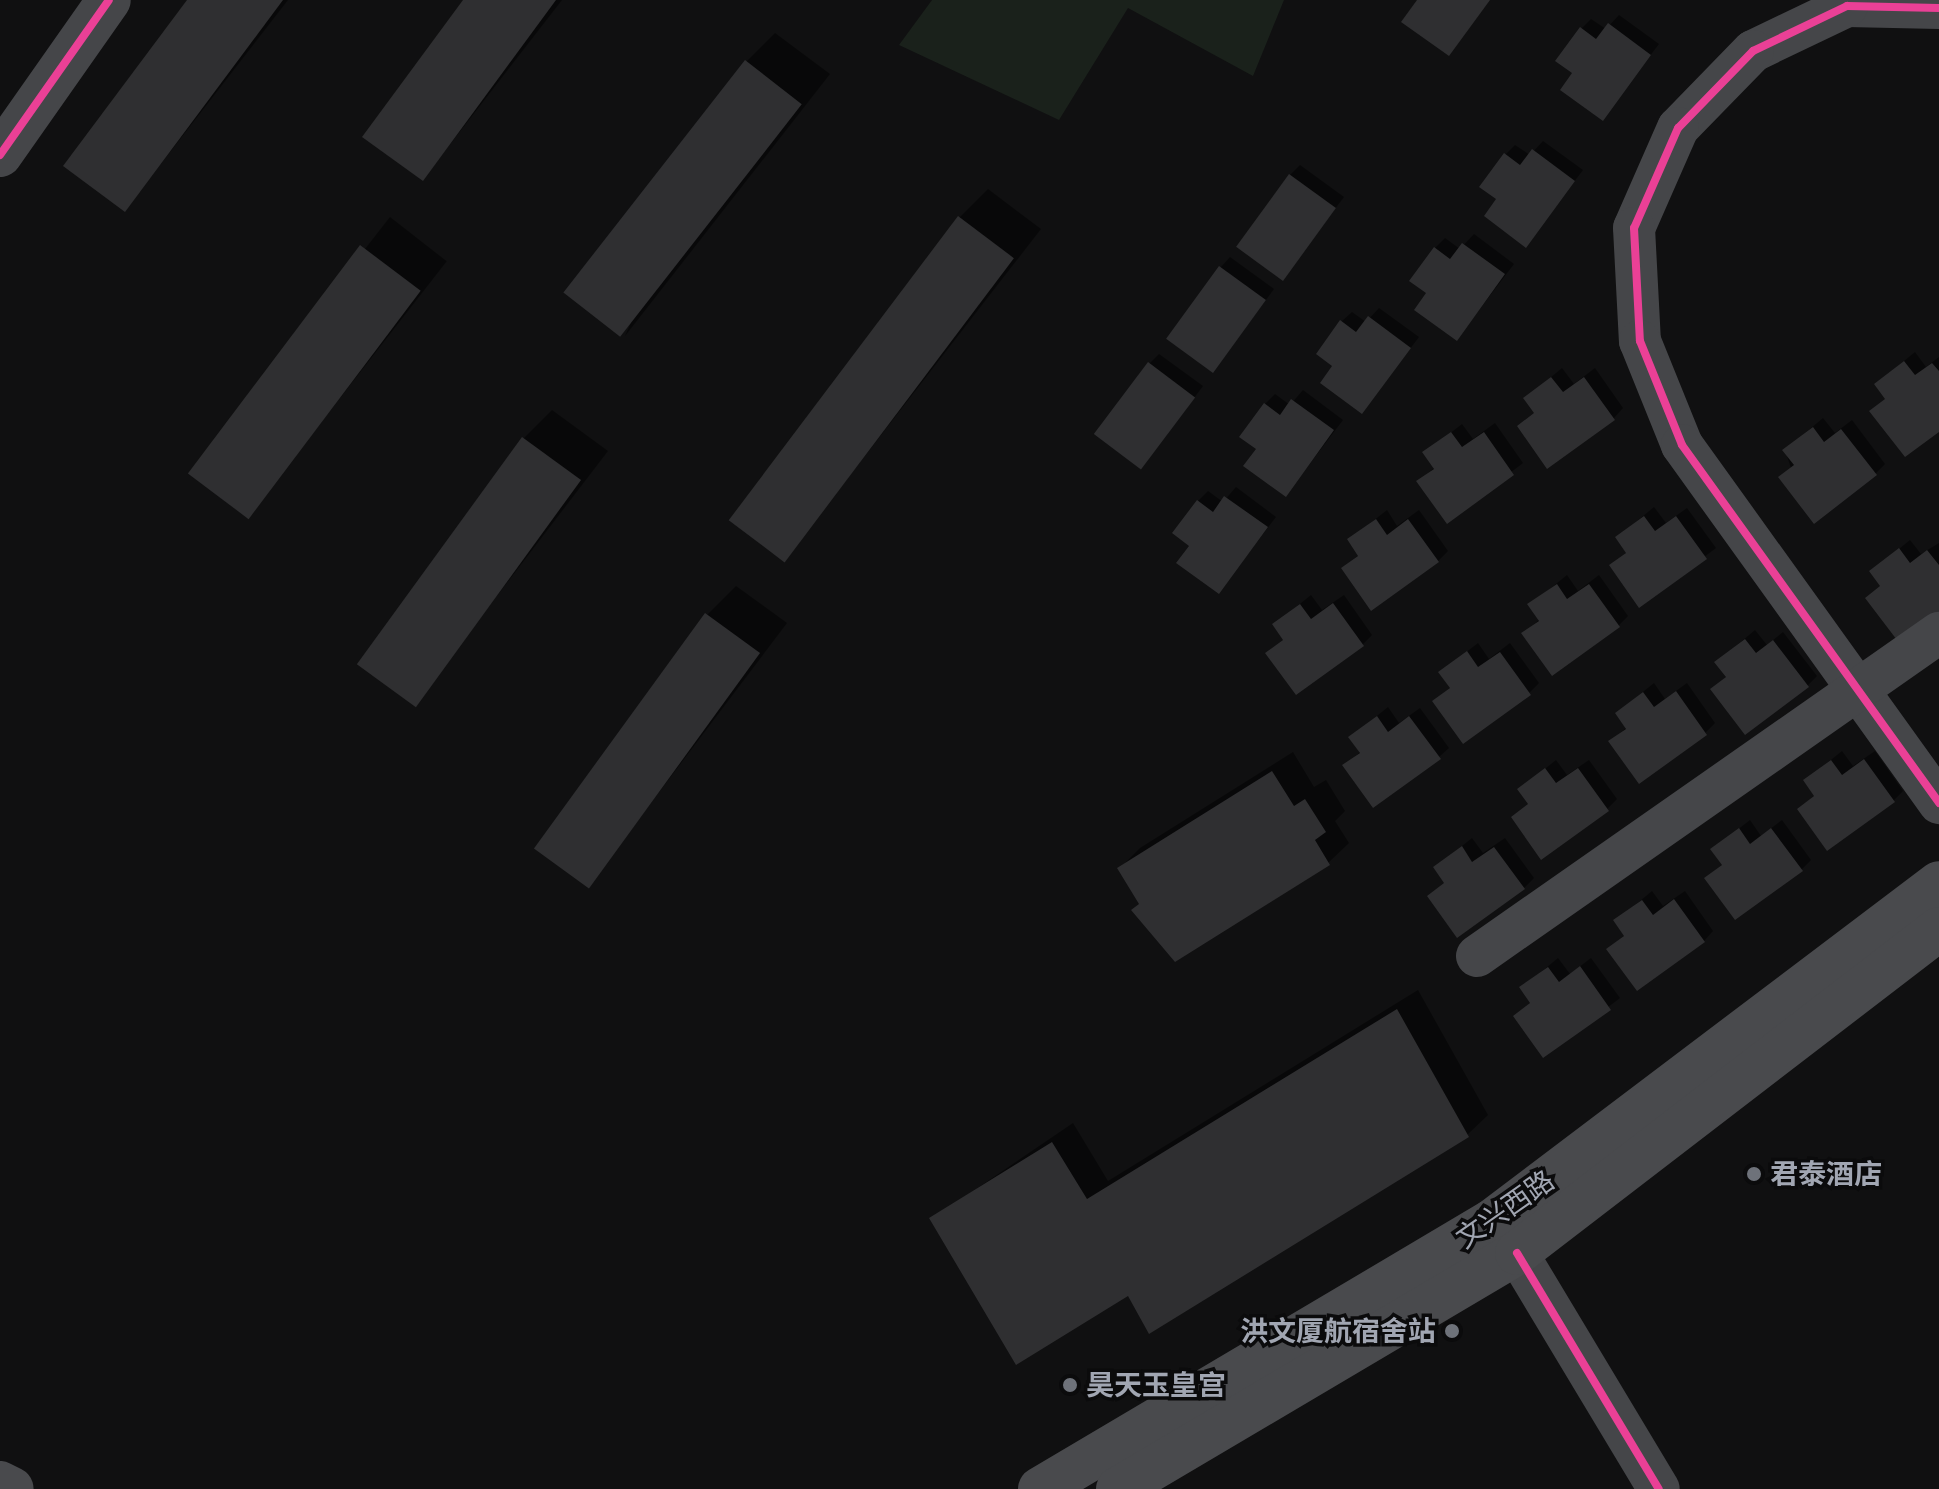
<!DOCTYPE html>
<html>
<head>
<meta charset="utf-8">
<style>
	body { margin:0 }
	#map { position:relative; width:1939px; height:1489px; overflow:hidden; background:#101011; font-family:"Titillium Web","Noto Sans SC",sans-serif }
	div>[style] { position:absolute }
	.green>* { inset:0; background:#1a211b }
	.shadow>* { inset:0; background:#0007; transform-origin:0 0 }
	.building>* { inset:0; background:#2f2f31; transform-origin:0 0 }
	.minor>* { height:42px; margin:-21px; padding:0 21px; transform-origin:21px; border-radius:21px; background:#454649 }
	.tertiary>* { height:44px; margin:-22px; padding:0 22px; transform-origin:22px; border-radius:22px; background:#454649 }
	.secondary>* { height:44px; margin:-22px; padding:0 22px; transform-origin:22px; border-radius:22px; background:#494a4d }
	.cycleway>* { height:8px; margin:-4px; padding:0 4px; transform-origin:4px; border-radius:4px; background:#ea4096 }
	.dots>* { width:22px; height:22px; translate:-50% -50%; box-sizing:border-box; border:4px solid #0b0b0c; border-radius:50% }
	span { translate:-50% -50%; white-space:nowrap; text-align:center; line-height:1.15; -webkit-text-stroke:7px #0b0b0c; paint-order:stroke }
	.poi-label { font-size:28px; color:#a1a6b2; font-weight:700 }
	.left { translate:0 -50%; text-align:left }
	.right { translate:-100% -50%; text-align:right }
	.street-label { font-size:28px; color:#a1a6b2 }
</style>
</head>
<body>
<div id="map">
	<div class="green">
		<div style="clip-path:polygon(932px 0,1284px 0,1253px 76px,1128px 8px,1059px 120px,899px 45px)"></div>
	</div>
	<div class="shadow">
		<div style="clip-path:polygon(189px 0,288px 0,125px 210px)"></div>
		<div style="clip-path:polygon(465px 0,562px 0,423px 179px)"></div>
		<div style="clip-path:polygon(1619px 15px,1659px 44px,1602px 118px,1575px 73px,1581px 29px,1591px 19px,1606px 29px)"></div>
		<div style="clip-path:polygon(775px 33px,830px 74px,625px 336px,747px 61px)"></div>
		<div style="clip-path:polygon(1543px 141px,1583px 170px,1526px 245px,1499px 199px,1505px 155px,1515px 145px,1530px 155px)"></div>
		<div style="clip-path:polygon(1300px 165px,1344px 197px,1282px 278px,1290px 175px)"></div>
		<div style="clip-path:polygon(988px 189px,1041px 229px,784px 560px,959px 218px)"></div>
		<div style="left:390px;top:217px;width:72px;height:325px;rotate:38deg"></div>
		<div style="clip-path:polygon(1474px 234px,1514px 264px,1457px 339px,1429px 292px,1435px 248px,1445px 238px,1460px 249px)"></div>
		<div style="clip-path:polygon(1230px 257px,1274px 289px,1213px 370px,1221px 267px)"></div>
		<div style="clip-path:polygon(1379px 308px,1419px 337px,1362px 412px,1335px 365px,1342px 321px,1352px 312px,1366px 322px)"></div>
		<div style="clip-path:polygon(1915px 352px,1926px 367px,1939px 357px,1939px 429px,1876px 384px)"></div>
		<div style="clip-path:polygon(1159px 354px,1203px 386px,1142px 467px,1149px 364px)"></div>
		<div style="clip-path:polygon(1562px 368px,1574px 384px,1595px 368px,1623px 408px,1614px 418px,1536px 412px,1526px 398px)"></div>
		<div style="clip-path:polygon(1303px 390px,1343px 420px,1286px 495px,1259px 448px,1265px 404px,1275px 394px,1290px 405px)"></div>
		<div style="clip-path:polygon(552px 410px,608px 451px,414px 704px,523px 439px)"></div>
		<div style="clip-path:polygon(1823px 418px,1835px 433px,1852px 420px,1885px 464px,1875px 474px,1791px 468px,1785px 450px)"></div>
		<div style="clip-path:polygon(1495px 423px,1523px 463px,1447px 521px,1419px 481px,1435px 467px,1425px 453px,1462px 424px,1473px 439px)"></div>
		<div style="clip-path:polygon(1236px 487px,1276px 517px,1219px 591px,1192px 545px,1198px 501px,1208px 491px,1223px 502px)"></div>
		<div style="clip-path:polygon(1654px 507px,1666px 523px,1687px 508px,1716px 548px,1640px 605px,1612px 566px,1628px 551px,1618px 537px)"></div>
		<div style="clip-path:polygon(1387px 510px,1397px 526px,1419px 510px,1448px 551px,1438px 561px,1343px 568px,1360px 554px,1349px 540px)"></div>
		<div style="clip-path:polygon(1910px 540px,1921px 554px,1939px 543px,1939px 612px,1882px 585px,1872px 571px)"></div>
		<div style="clip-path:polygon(1567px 575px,1578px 591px,1599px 575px,1628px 616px,1618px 626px,1524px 633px,1540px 619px,1530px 605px)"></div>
		<div style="clip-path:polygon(736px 586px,787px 623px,588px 886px,707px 615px)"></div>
		<div style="clip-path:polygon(1311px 595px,1322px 610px,1344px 595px,1372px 635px,1362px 645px,1268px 653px,1284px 639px,1274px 625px)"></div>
		<div style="clip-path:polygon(1755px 630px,1767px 645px,1783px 632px,1817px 676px,1807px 686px,1713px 689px,1727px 676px,1717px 662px)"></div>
		<div style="clip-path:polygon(1478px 643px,1489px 659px,1510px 643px,1539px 683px,1529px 693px,1435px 701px,1451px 687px,1441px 672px)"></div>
		<div style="clip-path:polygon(1654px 683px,1665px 699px,1687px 683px,1715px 723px,1705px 733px,1611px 741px,1627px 727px,1617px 713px)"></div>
		<div style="clip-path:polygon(1388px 707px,1399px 723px,1420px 708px,1449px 748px,1439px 757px,1345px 766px,1361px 751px,1351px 737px)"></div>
		<div style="clip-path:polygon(1842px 751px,1853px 766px,1875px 751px,1903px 791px,1893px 801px,1799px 809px,1815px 795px,1805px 781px)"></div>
		<div style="clip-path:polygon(1293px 752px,1314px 787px,1326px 780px,1345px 811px,1335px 821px,1349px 843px,1328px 863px,1141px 903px,1120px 868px,1140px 848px)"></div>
		<div style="clip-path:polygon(1556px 760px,1567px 775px,1589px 760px,1617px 799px,1607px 809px,1513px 817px,1530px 803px,1520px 789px)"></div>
		<div style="clip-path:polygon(1750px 820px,1761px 836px,1782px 820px,1811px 860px,1801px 870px,1707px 878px,1723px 864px,1713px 849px)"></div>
		<div style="clip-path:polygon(1472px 838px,1483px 853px,1505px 838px,1534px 878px,1524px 888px,1430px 896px,1446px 882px,1436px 867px)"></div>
		<div style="clip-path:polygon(1652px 891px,1663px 906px,1685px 891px,1713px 931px,1704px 941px,1609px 949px,1626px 934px,1616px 921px)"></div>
		<div style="clip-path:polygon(1558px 958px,1570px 974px,1591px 958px,1620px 998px,1544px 1056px,1516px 1016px,1532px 1001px,1522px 988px)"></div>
		<div style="clip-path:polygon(1418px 990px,1488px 1115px,1467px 1135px,1128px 1293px,932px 1219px,1073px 1123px,1108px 1181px)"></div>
	</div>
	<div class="building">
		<div style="clip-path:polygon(187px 0,283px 0,125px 212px,63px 166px)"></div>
		<div style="clip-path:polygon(463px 0,556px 0,423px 181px,362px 137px)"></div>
		<div style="clip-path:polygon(1417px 0,1490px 0,1449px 56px,1401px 22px)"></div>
		<div style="clip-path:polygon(1608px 23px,1651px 55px,1603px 121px,1560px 90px,1572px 73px,1555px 61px,1580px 27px,1596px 39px)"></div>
		<div style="left:745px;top:60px;width:72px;height:295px;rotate:38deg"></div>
		<div style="clip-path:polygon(1532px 149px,1575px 181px,1526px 248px,1484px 216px,1496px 199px,1479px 187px,1504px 153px,1520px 165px)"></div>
		<div style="left:1289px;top:174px;width:58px;height:90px;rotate:36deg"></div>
		<div style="left:958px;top:216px;width:70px;height:381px;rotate:37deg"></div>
		<div style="clip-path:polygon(1462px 243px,1505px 274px,1457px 341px,1414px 310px,1426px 293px,1409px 281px,1434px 247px,1450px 259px)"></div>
		<div style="left:360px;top:245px;width:76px;height:286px;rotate:37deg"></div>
		<div style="left:1219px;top:266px;width:58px;height:90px;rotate:36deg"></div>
		<div style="clip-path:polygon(1368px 316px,1411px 348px,1362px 414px,1320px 383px,1332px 366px,1316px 354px,1340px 320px,1356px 332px)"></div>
		<div style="clip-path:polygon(1904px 361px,1915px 375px,1932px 363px,1939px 371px,1939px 432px,1905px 457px,1869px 411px,1885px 399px,1874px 384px)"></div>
		<div style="left:1148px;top:362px;width:59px;height:90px;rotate:37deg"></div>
		<div style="clip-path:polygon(1551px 377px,1563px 392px,1584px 377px,1615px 420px,1547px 469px,1517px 426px,1534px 413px,1523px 398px)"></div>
		<div style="clip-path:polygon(1291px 399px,1334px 430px,1286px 497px,1243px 466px,1256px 449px,1239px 437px,1264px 403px,1280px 415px)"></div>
		<div style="clip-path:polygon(1813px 427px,1824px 442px,1841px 429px,1877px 475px,1814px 524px,1778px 477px,1794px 465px,1782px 450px)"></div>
		<div style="clip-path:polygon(1451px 432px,1462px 447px,1484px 432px,1514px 475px,1447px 524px,1416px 481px,1434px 469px,1422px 452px)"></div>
		<div style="left:522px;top:437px;width:73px;height:281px;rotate:36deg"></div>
		<div style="clip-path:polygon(1224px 496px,1268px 527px,1219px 594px,1176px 563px,1189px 546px,1172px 533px,1197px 500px,1213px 512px)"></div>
		<div style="clip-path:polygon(1644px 516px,1655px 531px,1676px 516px,1707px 559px,1639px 608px,1609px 565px,1626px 553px,1615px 537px)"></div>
		<div style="clip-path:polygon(1376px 519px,1387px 535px,1408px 519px,1439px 562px,1371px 611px,1341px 568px,1358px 556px,1347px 539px)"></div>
		<div style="clip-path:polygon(1899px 548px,1910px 563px,1927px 550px,1939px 565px,1939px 615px,1900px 644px,1865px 598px,1880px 586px,1869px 571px)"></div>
		<div style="clip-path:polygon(1557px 584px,1567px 599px,1589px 584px,1620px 627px,1552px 676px,1521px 633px,1539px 621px,1527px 604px)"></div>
		<div style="clip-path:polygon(1333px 603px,1364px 646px,1296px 695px,1265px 653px,1283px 640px,1272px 624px,1300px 604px,1311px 619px)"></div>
		<div style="left:705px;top:613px;width:68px;height:291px;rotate:36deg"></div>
		<div style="clip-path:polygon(1745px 639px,1756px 653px,1773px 640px,1809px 687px,1745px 735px,1710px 689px,1726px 677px,1714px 662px)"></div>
		<div style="clip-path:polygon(1467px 651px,1478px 667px,1500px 652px,1531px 695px,1463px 744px,1432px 701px,1450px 688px,1438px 672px)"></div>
		<div style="clip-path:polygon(1676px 691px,1707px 735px,1639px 784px,1608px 741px,1626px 729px,1615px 713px,1643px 692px,1654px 707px)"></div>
		<div style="clip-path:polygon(1377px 716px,1388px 732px,1409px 716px,1441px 759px,1373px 808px,1342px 765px,1360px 753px,1348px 737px)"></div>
		<div style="clip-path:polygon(1864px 759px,1895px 802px,1827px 851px,1797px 809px,1814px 796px,1803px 780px,1831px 760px,1842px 775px)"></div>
		<div style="clip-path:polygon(1545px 768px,1556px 783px,1578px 768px,1609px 811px,1541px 860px,1511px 817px,1528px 804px,1517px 789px)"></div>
		<div style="clip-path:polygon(1272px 771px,1294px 806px,1305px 799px,1326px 832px,1315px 840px,1330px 865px,1175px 962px,1131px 910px,1139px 904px,1117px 868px)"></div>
		<div style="clip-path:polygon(1739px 828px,1750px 844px,1771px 828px,1803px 871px,1735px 920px,1704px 878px,1722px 865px,1710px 849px)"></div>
		<div style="clip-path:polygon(1462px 846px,1472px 862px,1494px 847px,1525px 889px,1457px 938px,1427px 896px,1444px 883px,1433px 867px)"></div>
		<div style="clip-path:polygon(1674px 899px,1705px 942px,1637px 991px,1606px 949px,1624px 936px,1613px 920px,1642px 900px,1653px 915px)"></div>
		<div style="clip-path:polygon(1580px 966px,1611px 1010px,1543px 1058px,1513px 1016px,1530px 1003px,1519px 987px,1548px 967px,1559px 982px)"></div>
		<div style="clip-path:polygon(1397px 1009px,1469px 1137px,1149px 1334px,1128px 1296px,1016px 1365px,929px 1218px,1052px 1142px,1087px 1199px)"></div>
	</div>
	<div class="minor">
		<div style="left:1939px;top:8px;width:92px;rotate:-178.8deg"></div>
		<div style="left:1847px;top:6px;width:104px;rotate:154.4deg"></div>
		<div style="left:1753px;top:51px;width:107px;rotate:134.2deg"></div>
		<div style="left:1678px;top:128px;width:109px;rotate:113.7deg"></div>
		<div style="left:1634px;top:228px;width:113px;rotate:87deg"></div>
		<div style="left:1640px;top:341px;width:112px;rotate:68deg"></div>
		<div style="left:1682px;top:445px;width:441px;rotate:54.3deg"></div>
		<div style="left:1477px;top:956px;width:564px;rotate:-34.96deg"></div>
		<div style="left:1517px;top:1253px;width:275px;rotate:59deg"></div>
	</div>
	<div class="tertiary">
		<div style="left:0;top:155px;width:189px;rotate:-54.9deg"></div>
	</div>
	<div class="secondary">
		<div style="left:0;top:1483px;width:13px;rotate:27deg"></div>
		<div style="left:1040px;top:1489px;width:525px;rotate:-30.66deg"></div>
		<div style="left:1492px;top:1221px;width:560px;rotate:-37.09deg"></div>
		<div style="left:1118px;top:1489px;width:464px;rotate:-30.6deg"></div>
		<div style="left:1517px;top:1253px;width:532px;rotate:-37.52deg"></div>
	</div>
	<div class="cycleway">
		<div style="left:1939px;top:8px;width:92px;rotate:-178.8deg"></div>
		<div style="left:1847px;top:6px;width:104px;rotate:154.4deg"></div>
		<div style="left:1753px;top:51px;width:107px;rotate:134.2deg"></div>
		<div style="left:1678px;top:128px;width:109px;rotate:113.7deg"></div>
		<div style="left:1634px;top:228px;width:113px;rotate:87deg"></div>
		<div style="left:1640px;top:341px;width:112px;rotate:68deg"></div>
		<div style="left:1682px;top:445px;width:441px;rotate:54.3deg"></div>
		<div style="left:0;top:155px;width:189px;rotate:-54.9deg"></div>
		<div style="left:1517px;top:1253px;width:275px;rotate:59deg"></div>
	</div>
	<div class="dots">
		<div style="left:1754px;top:1174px;background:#6e727a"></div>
		<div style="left:1452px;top:1331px;background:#6e727a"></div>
		<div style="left:1070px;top:1385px;background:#6e727a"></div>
	</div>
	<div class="poi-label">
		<span class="left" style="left:1770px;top:1174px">君泰酒店</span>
		<span class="right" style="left:1436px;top:1331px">洪文厦航宿舍站</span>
		<span class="left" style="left:1086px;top:1385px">昊天玉皇宫</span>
	</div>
	<div class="street-label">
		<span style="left:1505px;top:1209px;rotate:-35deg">文兴西路</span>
	</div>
</div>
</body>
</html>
